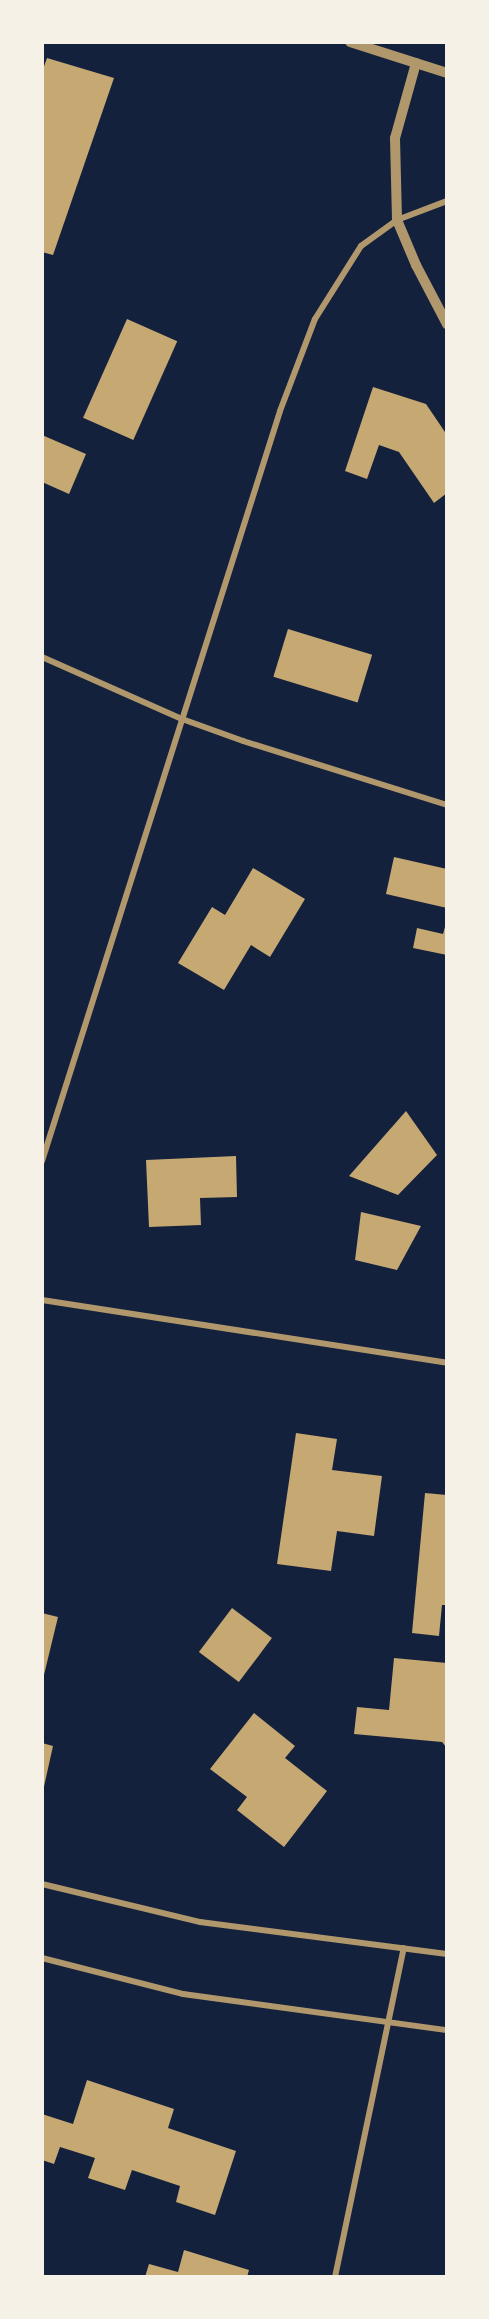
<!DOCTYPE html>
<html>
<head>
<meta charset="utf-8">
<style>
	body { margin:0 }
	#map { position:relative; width:489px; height:2319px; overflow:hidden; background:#14213d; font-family:Ubuntu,sans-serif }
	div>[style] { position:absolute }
	.building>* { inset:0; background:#c6a872; transform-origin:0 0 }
	.minor>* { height:6px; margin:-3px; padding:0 3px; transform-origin:3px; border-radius:3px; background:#b1986c }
	.tertiary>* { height:10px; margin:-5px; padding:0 5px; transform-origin:5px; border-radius:5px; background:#b1986c }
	span { translate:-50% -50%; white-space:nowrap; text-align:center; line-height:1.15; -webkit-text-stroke:5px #f6f1e7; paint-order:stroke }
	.frame { position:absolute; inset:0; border:44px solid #f6f1e7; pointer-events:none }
</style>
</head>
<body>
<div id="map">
	<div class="building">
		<div style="clip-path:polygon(47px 58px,114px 78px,53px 255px,42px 252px,42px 72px)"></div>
		<div style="left:127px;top:319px;width:55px;height:108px;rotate:24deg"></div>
		<div style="clip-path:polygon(373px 387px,426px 404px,447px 435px,447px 493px,434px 503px,399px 452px,379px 445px,367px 479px,345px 471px)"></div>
		<div style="clip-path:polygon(42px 435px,86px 454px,69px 494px,42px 482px)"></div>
		<div style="left:288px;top:629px;width:88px;height:50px;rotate:17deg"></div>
		<div style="clip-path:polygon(394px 857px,447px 869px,447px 908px,386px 894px)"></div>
		<div style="clip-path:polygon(253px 868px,305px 899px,270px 957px,251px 945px,224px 990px,178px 963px,212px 907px,225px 915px)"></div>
		<div style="clip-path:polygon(447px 920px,447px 955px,413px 948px,417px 928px,443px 934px)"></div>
		<div style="clip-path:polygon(406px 1111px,437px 1155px,398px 1195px,349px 1176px)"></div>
		<div style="clip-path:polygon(236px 1156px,237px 1197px,200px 1198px,201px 1225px,149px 1227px,146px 1160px)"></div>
		<div style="clip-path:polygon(361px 1212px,421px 1226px,397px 1270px,355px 1260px)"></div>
		<div style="clip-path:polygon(296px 1433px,337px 1439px,332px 1470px,382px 1476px,374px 1536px,337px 1531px,331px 1571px,277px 1564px)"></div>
		<div style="clip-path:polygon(425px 1493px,447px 1495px,447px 1605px,442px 1605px,439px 1636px,412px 1633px)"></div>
		<div style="left:232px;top:1608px;width:50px;height:55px;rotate:37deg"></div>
		<div style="clip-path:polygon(42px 1613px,58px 1617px,43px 1679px,42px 1679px)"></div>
		<div style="clip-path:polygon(394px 1658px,447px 1663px,447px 1748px,442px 1742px,354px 1734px,357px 1707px,389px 1710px)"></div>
		<div style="clip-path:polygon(254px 1713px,295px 1746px,285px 1758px,327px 1791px,284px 1847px,237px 1810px,247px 1797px,210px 1769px)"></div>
		<div style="clip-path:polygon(42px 1743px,53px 1746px,43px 1791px,42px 1791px)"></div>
		<div style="clip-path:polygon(87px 2080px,174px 2109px,168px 2128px,236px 2151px,215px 2215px,176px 2202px,180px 2186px,132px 2170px,125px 2190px,88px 2178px,95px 2158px,60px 2147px,54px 2164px,42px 2160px,42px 2114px,73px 2124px)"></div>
		<div style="clip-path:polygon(184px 2250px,249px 2270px,247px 2277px,145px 2277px,149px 2264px,178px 2272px)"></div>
	</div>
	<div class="minor">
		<div style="left:42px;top:657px;width:153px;rotate:23.9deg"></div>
		<div style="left:182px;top:719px;width:65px;rotate:19.8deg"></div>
		<div style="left:243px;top:741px;width:214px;rotate:17.4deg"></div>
		<div style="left:42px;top:1161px;width:787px;rotate:-72.39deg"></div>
		<div style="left:280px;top:411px;width:98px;rotate:-69.2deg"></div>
		<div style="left:315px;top:319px;width:86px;rotate:-57.8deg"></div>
		<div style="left:361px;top:246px;width:44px;rotate:-35.8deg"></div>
		<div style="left:397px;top:220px;width:53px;rotate:-20.8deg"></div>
		<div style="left:42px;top:1300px;width:410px;rotate:8.8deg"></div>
		<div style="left:42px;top:1884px;width:163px;rotate:13.5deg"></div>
		<div style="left:200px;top:1922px;width:249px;rotate:7.4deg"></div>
		<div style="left:42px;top:1958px;width:146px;rotate:14.3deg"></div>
		<div style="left:183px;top:1994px;width:266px;rotate:7.8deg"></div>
		<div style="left:335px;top:2277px;width:336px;rotate:-78.2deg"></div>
	</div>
	<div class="tertiary">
		<div style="left:350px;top:42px;width:102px;rotate:17.7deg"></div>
		<div style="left:416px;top:63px;width:78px;rotate:105.6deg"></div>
		<div style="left:395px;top:138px;width:82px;rotate:88.6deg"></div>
		<div style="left:397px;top:220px;width:49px;rotate:67.1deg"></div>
		<div style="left:416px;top:265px;width:67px;rotate:62.3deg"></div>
	</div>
	<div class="frame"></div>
</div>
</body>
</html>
